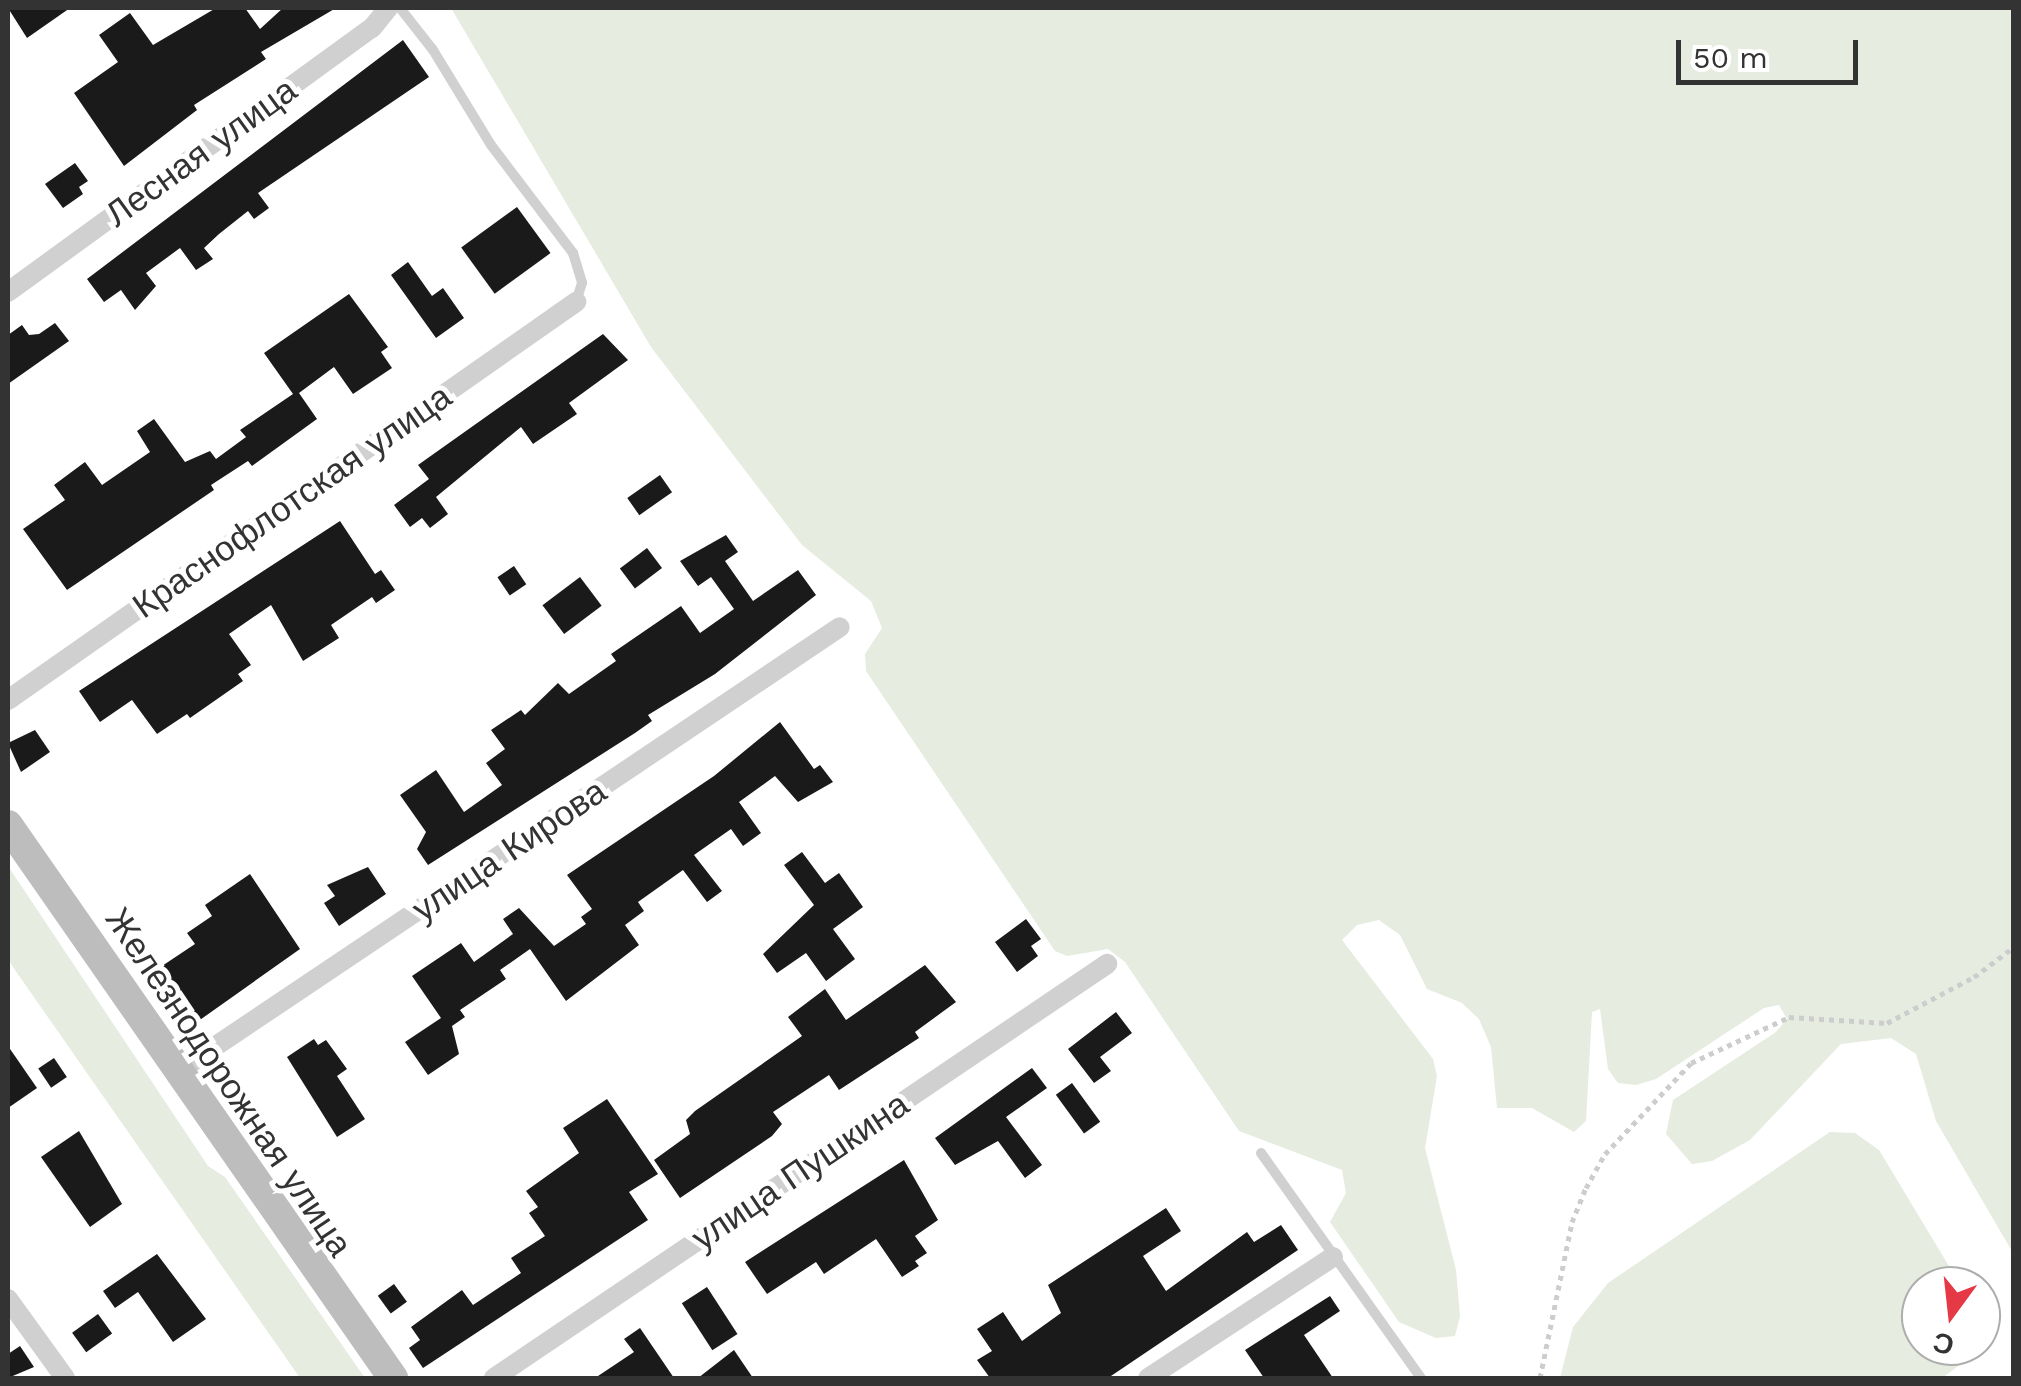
<!DOCTYPE html>
<html>
<head>
<meta charset="utf-8">
<style>
	body { margin:0 }
	#map { position:relative; width:2021px; height:1386px; overflow:hidden; background:#fff; font-family:"Work Sans",sans-serif }
	div>[style] { position:absolute }
	.green>* { inset:0; background:#e6ecdf }
	.building>* { inset:0; background:#1a1a1a; transform-origin:0 0 }
	.path>* { height:5px; margin-top:-2.5px; transform-origin:0; background:repeating-linear-gradient(90deg,#cdcdcd 0 5px,transparent 0 10px) }
	.lane>* { height:10px; margin:-5px; padding:0 5px; transform-origin:5px; border-radius:5px; background:#d0d0d0 }
	.street>* { height:20px; margin:-10px; padding:0 10px; transform-origin:10px; border-radius:10px; background:#d0d0d0 }
	.secondary>* { height:30px; margin:-15px; padding:0 15px; transform-origin:15px; border-radius:15px; background:#bdbdbd }
	span { translate:-50% -50%; white-space:nowrap; text-align:center; line-height:1.15; -webkit-text-stroke:10px #fff; paint-order:stroke }
	.street-label { font-size:35px; color:#333 }
	.frame { position:absolute; inset:0; border:10px solid #333; pointer-events:none }
	.north { position:absolute; left:1901px; top:1266px; width:100px; height:100px; box-sizing:border-box; background:#fff; border:2px solid #adadad; border-radius:50%; rotate:195deg; font-size:28px; font-weight:700; line-height:40px; text-align:center; color:#333 }
	.north::after { content:''; display:block; margin:auto; width:35px; height:45px; background:#e63946; clip-path:polygon(50% 0,100% 100%,50% 72%,0 100%) }
	.scale { position:absolute; left:1676px; top:40px; width:182px; height:45px; box-sizing:border-box; border:5px solid #333; border-top:0; padding-left:12px; font-size:30px; line-height:35px; white-space:nowrap; color:#333; -webkit-text-stroke:8px #fff; paint-order:stroke }
</style>
</head>
<body>
<div id="map">
	<div class="green">
		<div style="clip-path:polygon(451px 8px,2013px 8px,2013px 1253px,1936px 1121px,1916px 1054px,1891px 1038px,1841px 1044px,1750px 1140px,1712px 1161px,1692px 1164px,1666px 1134px,1673px 1100px,1776px 1032px,1787px 1019px,1779px 1005px,1764px 1008px,1656px 1079px,1636px 1085px,1618px 1083px,1608px 1069px,1600px 1009px,1592px 1012px,1586px 1121px,1574px 1132px,1532px 1108px,1497px 1108px,1491px 1047px,1479px 1019px,1462px 1003px,1427px 989px,1400px 935px,1379px 920px,1357px 925px,1342px 940px,1433px 1059px,1437px 1076px,1425px 1148px,1456px 1270px,1460px 1316px,1455px 1336px,1436px 1338px,1399px 1322px,1330px 1222px,1346px 1193px,1342px 1170px,1239px 1131px,1125px 962px,1108px 949px,1067px 956px,1055px 951px,866px 671px,865px 654px,882px 628px,871px 601px,802px 545px,651px 347px)"></div>
		<div style="clip-path:polygon(8px 866px,208px 1166px,225px 1177px,365px 1378px,300px 1378px,15px 970px,8px 959px)"></div>
		<div style="clip-path:polygon(1830px 1132px,1855px 1133px,1879px 1150px,1961px 1286px,1921px 1286px,1921px 1346px,1971px 1346px,1965px 1361px,1942px 1378px,1560px 1378px,1573px 1327px,1608px 1283px)"></div>
	</div>
	<div class="building">
		<div style="clip-path:polygon(8px 8px,70px 8px,27px 38px)"></div>
		<div style="clip-path:polygon(216px 8px,245px 8px,260px 29px,283px 8px,336px 8px,261px 52px,266px 59px,194px 105px,197px 110px,124px 166px,74px 93px,118px 62px,99px 35px,130px 13px,153px 45px)"></div>
		<div style="clip-path:polygon(403px 40px,429px 77px,258px 193px,269px 208px,254px 219px,248px 211px,219px 234px,204px 248px,213px 259px,196px 270px,180px 248px,146px 273px,156px 286px,135px 310px,121px 290px,104px 302px,87px 279px)"></div>
		<div style="clip-path:polygon(75px 163px,88px 181px,79px 187px,83px 194px,63px 208px,45px 184px)"></div>
		<div style="left:517px;top:207px;width:57px;height:69px;rotate:54deg"></div>
		<div style="clip-path:polygon(408px 262px,432px 296px,443px 288px,464px 318px,436px 338px,391px 275px)"></div>
		<div style="clip-path:polygon(349px 294px,388px 347px,381px 352px,392px 368px,353px 394px,334px 367px,299px 393px,317px 419px,252px 466px,248px 461px,211px 485px,214px 490px,67px 590px,23px 529px,65px 500px,54px 485px,85px 462px,102px 485px,150px 452px,137px 431px,154px 419px,185px 462px,210px 451px,216px 459px,246px 437px,240px 430px,293px 394px,264px 353px)"></div>
		<div style="clip-path:polygon(55px 323px,69px 341px,8px 384px,8px 335px,22px 325px,29px 335px,39px 334px)"></div>
		<div style="clip-path:polygon(603px 334px,628px 360px,569px 403px,577px 414px,533px 444px,521px 427px,436px 497px,448px 514px,430px 528px,422px 518px,410px 527px,394px 505px,429px 479px,418px 465px)"></div>
		<div style="left:660px;top:475px;width:21px;height:40px;rotate:55deg"></div>
		<div style="clip-path:polygon(340px 521px,375px 574px,381px 570px,395px 590px,376px 603px,372px 597px,331px 625px,339px 638px,303px 661px,271px 605px,229px 634px,251px 665px,238px 674px,243px 681px,190px 718px,187px 714px,157px 734px,132px 700px,100px 722px,79px 691px)"></div>
		<div style="clip-path:polygon(726px 535px,738px 552px,725px 561px,753px 601px,798px 570px,816px 595px,715px 674px,648px 715px,652px 721px,635px 733px,428px 865px,417px 849px,426px 832px,400px 795px,436px 770px,464px 812px,502px 785px,486px 763px,505px 749px,491px 730px,521px 710px,525px 715px,558px 683px,569px 694px,616px 661px,611px 654px,681px 606px,700px 633px,734px 609px,711px 577px,698px 586px,680px 561px)"></div>
		<div style="left:647px;top:548px;width:25px;height:34px;rotate:53deg"></div>
		<div style="left:514px;top:566px;width:22px;height:20px;rotate:56deg"></div>
		<div style="left:580px;top:577px;width:36px;height:47px;rotate:53deg"></div>
		<div style="clip-path:polygon(780px 722px,814px 769px,820px 765px,833px 782px,798px 802px,775px 776px,739px 802px,761px 833px,743px 846px,731px 829px,694px 855px,722px 891px,707px 902px,683px 870px,638px 902px,644px 911px,625px 925px,639px 945px,566px 1001px,530px 949px,500px 970px,506px 979px,460px 1010px,465px 1017px,452px 1026px,459px 1054px,428px 1075px,405px 1042px,441px 1018px,412px 976px,461px 943px,474px 962px,513px 934px,503px 919px,519px 908px,554px 946px,586px 924px,581px 917px,592px 909px,567px 875px,714px 776px)"></div>
		<div style="clip-path:polygon(35px 730px,50px 752px,21px 772px,8px 743px)"></div>
		<div style="clip-path:polygon(802px 852px,825px 883px,839px 873px,863px 907px,833px 929px,855px 959px,826px 981px,806px 953px,777px 973px,763px 954px,814px 905px,784px 865px)"></div>
		<div style="clip-path:polygon(368px 867px,386px 894px,339px 926px,324px 903px,335px 896px,327px 885px)"></div>
		<div style="clip-path:polygon(250px 874px,300px 949px,197px 1022px,156px 970px,195px 944px,187px 933px,212px 916px,205px 905px)"></div>
		<div style="clip-path:polygon(1026px 919px,1041px 939px,1031px 946px,1038px 956px,1017px 972px,995px 942px)"></div>
		<div style="clip-path:polygon(925px 965px,956px 1002px,915px 1032px,919px 1038px,839px 1090px,829px 1075px,773px 1112px,782px 1124px,772px 1136px,680px 1198px,654px 1160px,690px 1134px,686px 1120px,695px 1111px,802px 1036px,788px 1017px,825px 989px,846px 1020px)"></div>
		<div style="clip-path:polygon(1116px 1012px,1132px 1033px,1100px 1057px,1111px 1071px,1094px 1083px,1068px 1049px)"></div>
		<div style="clip-path:polygon(314px 1039px,318px 1045px,326px 1040px,347px 1069px,337px 1076px,365px 1119px,337px 1137px,287px 1057px)"></div>
		<div style="clip-path:polygon(8px 1046px,37px 1088px,8px 1108px)"></div>
		<div style="left:54px;top:1058px;width:23px;height:19px;rotate:56deg"></div>
		<div style="clip-path:polygon(1032px 1068px,1047px 1088px,1006px 1117px,1042px 1165px,1025px 1178px,998px 1141px,955px 1165px,935px 1138px)"></div>
		<div style="left:1072px;top:1083px;width:48px;height:20px;rotate:54deg"></div>
		<div style="clip-path:polygon(607px 1099px,658px 1174px,629px 1192px,648px 1220px,423px 1368px,409px 1348px,420px 1340px,411px 1327px,462px 1290px,473px 1305px,521px 1273px,511px 1258px,545px 1236px,529px 1213px,538px 1207px,526px 1191px,579px 1153px,563px 1128px)"></div>
		<div style="clip-path:polygon(79px 1131px,122px 1204px,90px 1227px,41px 1157px)"></div>
		<div style="clip-path:polygon(904px 1160px,938px 1220px,915px 1236px,927px 1253px,915px 1261px,919px 1266px,902px 1277px,876px 1239px,824px 1274px,816px 1262px,767px 1294px,745px 1262px)"></div>
		<div style="clip-path:polygon(1166px 1208px,1181px 1231px,1143px 1256px,1166px 1291px,1247px 1232px,1254px 1242px,1281px 1225px,1298px 1250px,1108px 1378px,990px 1378px,977px 1360px,992px 1351px,977px 1329px,1003px 1312px,1022px 1341px,1061px 1313px,1048px 1285px)"></div>
		<div style="clip-path:polygon(157px 1254px,206px 1319px,173px 1342px,138px 1292px,115px 1308px,103px 1291px)"></div>
		<div style="left:394px;top:1284px;width:22px;height:20px;rotate:54deg"></div>
		<div style="left:707px;top:1287px;width:56px;height:30px;rotate:57deg"></div>
		<div style="clip-path:polygon(1330px 1296px,1340px 1311px,1304px 1335px,1333px 1378px,1264px 1378px,1245px 1350px)"></div>
		<div style="left:98px;top:1314px;width:24px;height:32px;rotate:54deg"></div>
		<div style="clip-path:polygon(640px 1328px,674px 1378px,595px 1378px,634px 1352px,624px 1339px)"></div>
		<div style="clip-path:polygon(20px 1346px,34px 1367px,8px 1378px,8px 1354px)"></div>
		<div style="clip-path:polygon(734px 1350px,753px 1378px,698px 1378px)"></div>
	</div>
	<div class="path">
		<div style="left:1540px;top:1378px;width:159px;rotate:-78.4deg"></div>
		<div style="left:1572px;top:1222px;width:37px;rotate:-68deg"></div>
		<div style="left:1586px;top:1188px;width:39px;rotate:-61deg"></div>
		<div style="left:1605px;top:1154px;width:125px;rotate:-46.6deg"></div>
		<div style="left:1691px;top:1063px;width:108px;rotate:-25.1deg"></div>
		<div style="left:1789px;top:1017px;width:98px;rotate:3.5deg"></div>
		<div style="left:1887px;top:1023px;width:98px;rotate:-27.9deg"></div>
		<div style="left:1974px;top:977px;width:50px;rotate:-36.9deg"></div>
	</div>
	<div class="lane">
		<div style="left:400px;top:8px;width:53px;rotate:51.8deg"></div>
		<div style="left:433px;top:50px;width:111px;rotate:58.6deg"></div>
		<div style="left:491px;top:145px;width:136px;rotate:52.8deg"></div>
		<div style="left:573px;top:253px;width:31px;rotate:73deg"></div>
		<div style="left:582px;top:283px;width:20px;rotate:108deg"></div>
		<div style="left:1261px;top:1153px;width:276px;rotate:54.6deg"></div>
	</div>
	<div class="street">
		<div style="left:8px;top:292px;width:450px;rotate:-36deg"></div>
		<div style="left:372px;top:28px;width:26px;rotate:-51deg"></div>
		<div style="left:8px;top:700px;width:694px;rotate:-35.02deg"></div>
		<div style="left:177px;top:1072px;width:798px;rotate:-33.87deg"></div>
		<div style="left:8px;top:1299px;width:97px;rotate:54.2deg"></div>
		<div style="left:494px;top:1378px;width:740px;rotate:-34.03deg"></div>
		<div style="left:1148px;top:1378px;width:221px;rotate:-33.2deg"></div>
	</div>
	<div class="secondary">
		<div style="left:8px;top:825px;width:674px;rotate:55.15deg"></div>
	</div>
	<div class="street-label">
		<span style="left:201px;top:152px;rotate:-36deg">Лесная улица</span>
		<span style="left:292px;top:501px;rotate:-35deg">Краснофлотская улица</span>
		<span style="left:509px;top:850px;rotate:-34deg">улица Кирова</span>
		<span style="left:229px;top:1082px;rotate:56deg">Железнодорожная улица</span>
		<span style="left:800px;top:1171px;rotate:-34deg">улица Пушкина</span>
	</div>
	<div class="frame"></div>
	<div class="north">С</div>
	<div class="scale">50 m</div>
</div>
</body>
</html>
